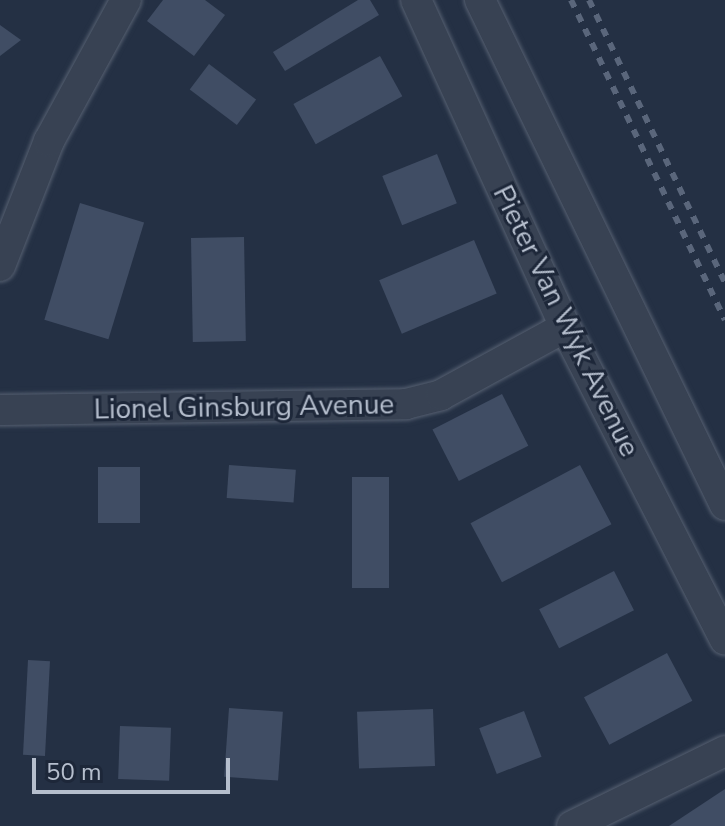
<!DOCTYPE html>
<html>
<head>
<meta charset="utf-8">
<style>
	body { margin:0 }
	#map { position:relative; width:725px; height:826px; overflow:hidden; background:#243044; font-family:"Nunito Sans",sans-serif }
	div>[style] { position:absolute }
	.building>* { inset:0; background:#404d64; transform-origin:0 0 }
	.roads { filter:drop-shadow(0 0 2px #566071) drop-shadow(0 0 2px #566071) }
	.street>* { height:30px; margin:-15px; padding:0 15px; transform-origin:15px; border-radius:15px; background:#384253 }
	.rail>* { height:6px; margin-top:-3px; transform-origin:0; background:repeating-linear-gradient(90deg,#5a667b 0 8px,transparent 0 16px) }
	span { translate:-50% -50%; white-space:nowrap; text-align:center; line-height:1.15; -webkit-text-stroke:6px #1d2739; paint-order:stroke }
	.street-label { font-size:28px; color:#b5becd }
	.scale { position:absolute; left:32px; top:758px; width:198px; height:36px; box-sizing:border-box; border:4px solid #b5becd; border-top:0; padding-left:10px; font-size:24px; line-height:28px; white-space:nowrap; color:#b5becd; -webkit-text-stroke:6px #1d2739; paint-order:stroke }
</style>
</head>
<body>
<div id="map">
	<div class="building">
		<div style="clip-path:polygon(163px 0,205px 0,225px 15px,194px 56px,147px 21px)"></div>
		<div style="clip-path:polygon(358px 0,370px 0,379px 15px,285px 71px,273px 52px)"></div>
		<div style="clip-path:polygon(0 25px,21px 40px,0 56px)"></div>
		<div style="left:380px;top:56px;width:46px;height:99px;rotate:61deg"></div>
		<div style="left:209px;top:64px;width:59px;height:32px;rotate:37deg"></div>
		<div style="left:437px;top:154px;width:53px;height:59px;rotate:68deg"></div>
		<div style="left:80px;top:203px;width:67px;height:122px;rotate:17deg"></div>
		<div style="left:244px;top:237px;width:104px;height:53px;rotate:89deg"></div>
		<div style="left:474px;top:240px;width:58px;height:103px;rotate:67deg"></div>
		<div style="left:502px;top:394px;width:58px;height:78px;rotate:63deg"></div>
		<div style="left:229px;top:465px;width:67px;height:33px;rotate:4deg"></div>
		<div style="left:580px;top:465px;width:67px;height:124px;rotate:62deg"></div>
		<div style="left:98px;top:467px;width:42px;height:56px"></div>
		<div style="left:352px;top:477px;width:37px;height:111px"></div>
		<div style="left:614px;top:571px;width:44px;height:84px;rotate:63deg"></div>
		<div style="left:667px;top:653px;width:54px;height:94px;rotate:62deg"></div>
		<div style="left:28px;top:660px;width:22px;height:95px;rotate:3deg"></div>
		<div style="left:229px;top:708px;width:54px;height:69px;rotate:4deg"></div>
		<div style="left:433px;top:709px;width:57px;height:76px;rotate:88deg"></div>
		<div style="left:524px;top:711px;width:49px;height:48px;rotate:69deg"></div>
		<div style="left:120px;top:726px;width:51px;height:53px;rotate:2deg"></div>
		<div style="clip-path:polygon(725px 789px,725px 826px,669px 826px)"></div>
	</div>
	<div class="roads">
		<div class="street">
			<div style="left:416px;top:0;width:359px;rotate:65.5deg"></div>
			<div style="left:565px;top:327px;width:351px;rotate:62.9deg"></div>
			<div style="left:480px;top:0;width:561px;rotate:64.12deg"></div>
			<div style="left:0;top:266px;width:134px;rotate:-68.6deg"></div>
			<div style="left:49px;top:141px;width:161px;rotate:-61.4deg"></div>
			<div style="left:0;top:410px;width:406px;rotate:-0.8deg"></div>
			<div style="left:406px;top:404px;width:36px;rotate:-14deg"></div>
			<div style="left:441px;top:395px;width:141px;rotate:-28.7deg"></div>
			<div style="left:572px;top:826px;width:170px;rotate:-26.1deg"></div>
		</div>
	</div>
	<div class="rail">
		<div style="left:571px;top:0;width:355px;rotate:64.3deg"></div>
		<div style="left:589px;top:0;width:314px;rotate:64.3deg"></div>
	</div>
	<div class="street-label">
		<span style="left:566px;top:321px;rotate:64deg">Pieter Van Wyk Avenue</span>
		<span style="left:244px;top:407px;rotate:-1deg">Lionel Ginsburg Avenue</span>
	</div>
	<div class="scale">50 m</div>
</div>
</body>
</html>
